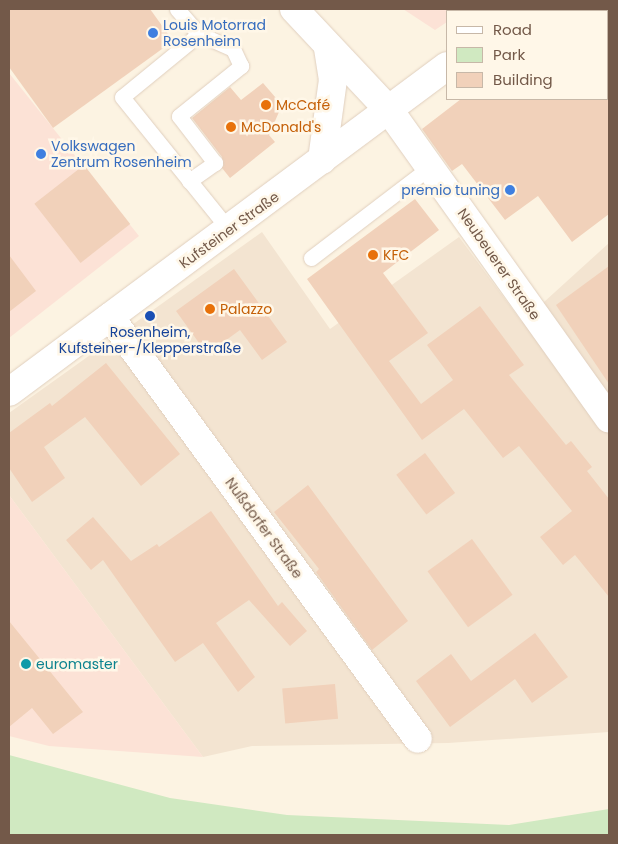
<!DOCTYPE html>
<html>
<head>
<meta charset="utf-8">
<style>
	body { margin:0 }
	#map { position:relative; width:618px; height:844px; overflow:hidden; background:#fcf3e2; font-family:Poppins,sans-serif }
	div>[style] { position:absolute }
	.residential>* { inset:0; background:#f3e4d1 }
	.commercial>* { inset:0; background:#fce2d6 }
	.green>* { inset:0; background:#d0e9c1 }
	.building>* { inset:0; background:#f1d1ba; transform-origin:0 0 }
	.roads { filter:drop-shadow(0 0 1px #e0cfbe) drop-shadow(0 0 1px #e0cfbe) }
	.service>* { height:15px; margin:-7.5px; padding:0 7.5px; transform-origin:7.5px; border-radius:7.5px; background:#fff }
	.minor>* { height:28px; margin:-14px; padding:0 14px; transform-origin:14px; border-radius:14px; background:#fff }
	.tertiary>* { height:28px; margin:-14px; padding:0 14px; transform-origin:14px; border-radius:14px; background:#fff }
	.secondary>* { height:28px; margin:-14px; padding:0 14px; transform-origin:14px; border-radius:14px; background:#fff }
	.dots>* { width:14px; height:14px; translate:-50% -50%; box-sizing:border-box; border:2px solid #fff7e8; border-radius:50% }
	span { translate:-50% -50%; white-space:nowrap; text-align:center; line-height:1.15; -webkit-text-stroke:5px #fff7e8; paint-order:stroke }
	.shop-label { font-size:14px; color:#366cbe }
	.left { translate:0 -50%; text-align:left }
	.right { translate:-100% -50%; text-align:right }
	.food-label { font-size:14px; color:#c56008 }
	.street-label { font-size:14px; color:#735949 }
	.transit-label { font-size:14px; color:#164399 }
	.culture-label { font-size:14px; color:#0d838f }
	.frame { position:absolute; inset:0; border:10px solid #735949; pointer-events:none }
	.legend { position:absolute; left:446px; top:10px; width:162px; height:90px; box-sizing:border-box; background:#fff7e8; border:1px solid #c7b8a8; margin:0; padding:6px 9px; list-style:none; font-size:15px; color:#735949 }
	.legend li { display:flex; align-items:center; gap:10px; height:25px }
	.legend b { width:25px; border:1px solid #c7b8a8 }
</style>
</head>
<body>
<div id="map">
	<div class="residential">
		<div style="clip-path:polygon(262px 232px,330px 329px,459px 237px,522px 322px,609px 243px,609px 732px,448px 743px,252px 746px,203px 757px,9px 495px,9px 413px)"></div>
	</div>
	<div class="commercial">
		<div style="clip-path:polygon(403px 9px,466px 9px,447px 11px,447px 22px,435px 30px)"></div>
		<div style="clip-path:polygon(9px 73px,139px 236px,9px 338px)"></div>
		<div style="clip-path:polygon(9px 495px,203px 757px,49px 746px,9px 736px)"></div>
	</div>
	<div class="green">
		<div style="clip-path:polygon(9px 755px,170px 798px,287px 815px,509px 825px,609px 809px,609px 835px,9px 835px)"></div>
	</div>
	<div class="building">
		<div style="clip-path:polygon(9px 9px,150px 9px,173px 41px,53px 128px,9px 67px)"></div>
		<div style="clip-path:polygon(263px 83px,282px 105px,269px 135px,275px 142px,230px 178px,222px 168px,222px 157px,192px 118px,230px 87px,241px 100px)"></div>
		<div style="clip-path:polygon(461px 99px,609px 99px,609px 214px,572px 242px,538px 196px,505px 220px,462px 164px,452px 171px,422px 129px)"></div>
		<div style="left:84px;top:165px;width:75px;height:63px;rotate:52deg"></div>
		<div style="clip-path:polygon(415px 199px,439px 230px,383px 273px,428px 333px,389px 361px,421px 404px,453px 380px,427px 345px,480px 306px,524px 365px,509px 375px,566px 445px,571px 441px,592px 467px,587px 471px,609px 499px,609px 597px,575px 555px,563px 565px,540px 537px,572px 511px,519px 446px,503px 458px,464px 409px,422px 440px,307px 279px)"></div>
		<div style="clip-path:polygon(9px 255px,36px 291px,9px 312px)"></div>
		<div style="clip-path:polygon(609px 266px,609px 384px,556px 305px)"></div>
		<div style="clip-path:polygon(234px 269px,287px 342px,262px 360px,240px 330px,207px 354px,176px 311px)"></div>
		<div style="clip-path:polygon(106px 363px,180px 454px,141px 486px,85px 417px,44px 447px,65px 478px,32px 502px,9px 468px,9px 433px,50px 403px,52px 406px)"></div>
		<div style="left:425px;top:453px;width:50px;height:36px;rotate:53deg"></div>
		<div style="clip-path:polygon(308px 485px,408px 621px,372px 650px,316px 572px,319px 569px,274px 512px)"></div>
		<div style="clip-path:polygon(211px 511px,278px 606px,282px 602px,307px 631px,290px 646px,249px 600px,216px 623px,255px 677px,238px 692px,203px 643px,175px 662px,103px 560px,91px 570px,66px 540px,93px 517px,131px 561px,157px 544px,159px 547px)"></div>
		<div style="left:472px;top:539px;width:69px;height:55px;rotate:54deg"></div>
		<div style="clip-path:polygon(9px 621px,83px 712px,53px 734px,32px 708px,9px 727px)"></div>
		<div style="clip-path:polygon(535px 633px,568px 677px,532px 703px,515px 679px,450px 727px,416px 681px,451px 654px,471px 681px)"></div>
		<div style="left:335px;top:684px;width:35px;height:53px;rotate:85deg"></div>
	</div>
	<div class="roads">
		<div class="service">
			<div style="left:177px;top:9px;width:33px;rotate:49deg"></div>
			<div style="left:199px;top:34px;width:99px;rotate:140.7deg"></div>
			<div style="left:122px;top:97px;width:172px;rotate:51.1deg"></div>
			<div style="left:189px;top:181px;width:32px;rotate:-35deg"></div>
			<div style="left:215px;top:163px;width:59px;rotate:-127.5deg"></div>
			<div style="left:179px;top:116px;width:80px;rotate:-38.9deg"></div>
			<div style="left:241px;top:66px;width:19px;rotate:-115deg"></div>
			<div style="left:233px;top:49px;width:37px;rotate:-156deg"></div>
			<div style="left:311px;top:258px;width:150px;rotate:-37.4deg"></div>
		</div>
		<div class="minor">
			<div style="left:389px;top:110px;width:379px;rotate:54.5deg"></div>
			<div style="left:110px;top:317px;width:522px;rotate:53.88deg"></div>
		</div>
		<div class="tertiary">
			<div style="left:294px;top:9px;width:139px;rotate:46.8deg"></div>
			<div style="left:322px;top:160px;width:81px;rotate:-82.2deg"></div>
			<div style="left:333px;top:80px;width:33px;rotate:-99deg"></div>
		</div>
		<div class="secondary">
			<div style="left:522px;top:11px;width:4px;rotate:-27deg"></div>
			<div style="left:9px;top:392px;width:546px;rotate:-36.66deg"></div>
		</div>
	</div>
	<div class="dots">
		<div style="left:153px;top:33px;background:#3f7fe0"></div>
		<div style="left:266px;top:105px;background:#e8710a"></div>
		<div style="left:231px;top:127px;background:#e8710a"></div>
		<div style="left:41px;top:154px;background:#3f7fe0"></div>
		<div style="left:510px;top:190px;background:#3f7fe0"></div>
		<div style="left:373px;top:255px;background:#e8710a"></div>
		<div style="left:210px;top:309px;background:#e8710a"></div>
		<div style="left:150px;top:316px;background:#1a4fb4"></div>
		<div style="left:26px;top:664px;background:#0f9aa8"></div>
	</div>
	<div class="shop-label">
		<span class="left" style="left:163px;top:33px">Louis Motorrad<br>Rosenheim</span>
		<span class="left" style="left:51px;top:154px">Volkswagen<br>Zentrum Rosenheim</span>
		<span class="right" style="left:500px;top:190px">premio tuning</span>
	</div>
	<div class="food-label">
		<span class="left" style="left:276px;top:105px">McCafé</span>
		<span class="left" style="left:241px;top:127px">McDonald's</span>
		<span class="left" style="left:383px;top:255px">KFC</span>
		<span class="left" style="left:220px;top:309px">Palazzo</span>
	</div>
	<div class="street-label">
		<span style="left:229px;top:230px;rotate:-36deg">Kufsteiner Straße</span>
		<span style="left:499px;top:264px;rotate:55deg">Neubeuerer Straße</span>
		<span style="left:264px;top:528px;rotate:54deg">Nußdorfer Straße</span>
	</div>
	<div class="transit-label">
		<span style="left:150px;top:340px">Rosenheim,<br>Kufsteiner-/Klepperstraße</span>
	</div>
	<div class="culture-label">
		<span class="left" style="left:36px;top:664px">euromaster</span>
	</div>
	<div class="frame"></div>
	<ul class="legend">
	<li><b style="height:6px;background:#fff"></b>Road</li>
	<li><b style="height:14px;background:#d0e9c1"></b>Park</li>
	<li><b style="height:14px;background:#f1d1ba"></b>Building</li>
	</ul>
</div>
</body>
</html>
